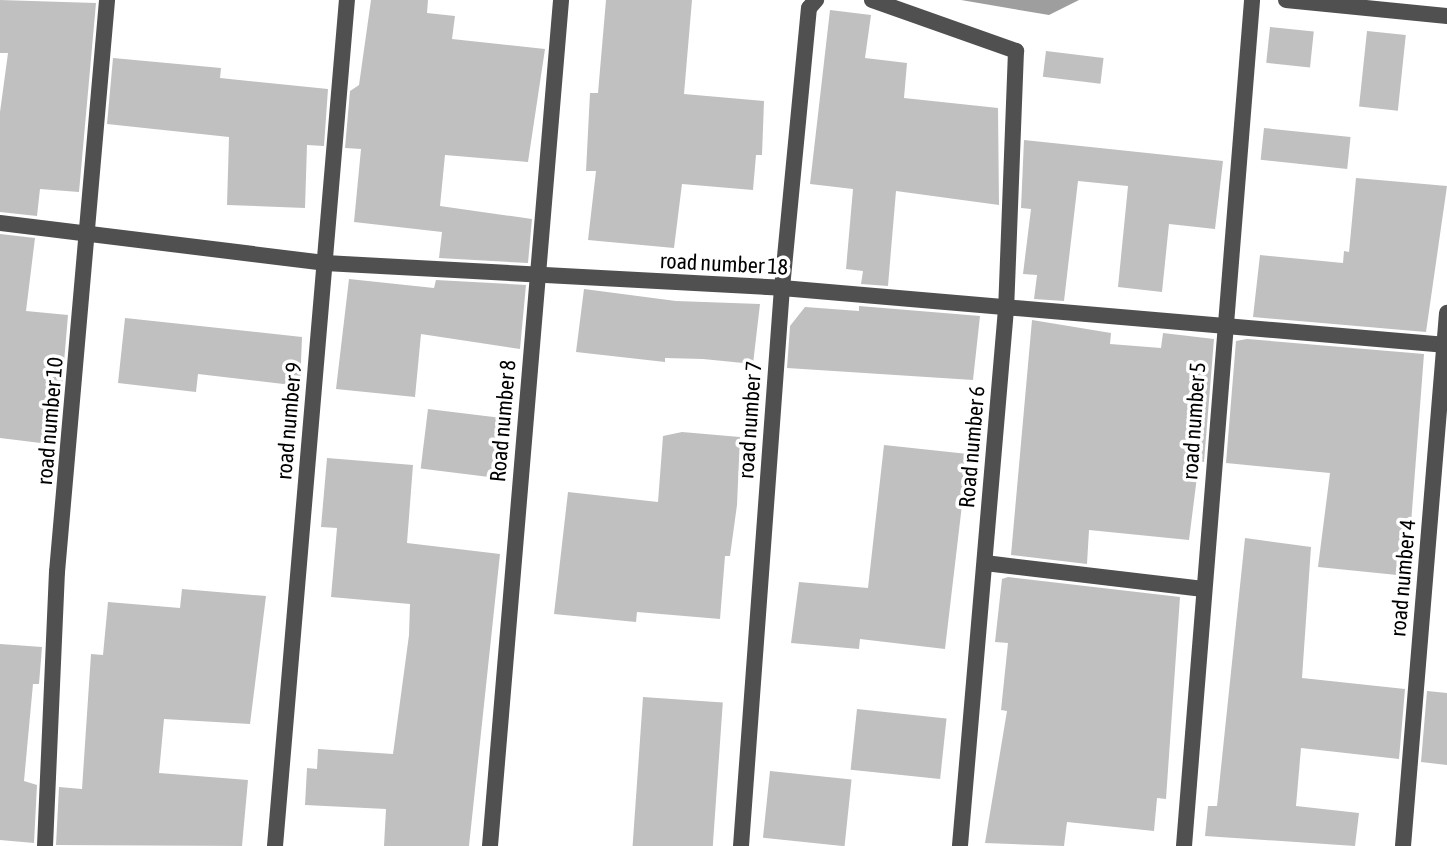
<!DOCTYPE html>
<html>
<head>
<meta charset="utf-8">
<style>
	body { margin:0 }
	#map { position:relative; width:1447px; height:846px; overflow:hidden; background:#fff; font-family:"Asap Condensed",sans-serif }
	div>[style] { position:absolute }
	.water>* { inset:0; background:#9e9e9e }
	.building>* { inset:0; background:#c0c0c0; transform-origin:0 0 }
	.minor>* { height:16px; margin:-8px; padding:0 8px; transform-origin:8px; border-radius:8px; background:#505050 }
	span { translate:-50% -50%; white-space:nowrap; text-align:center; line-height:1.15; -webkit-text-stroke:7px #fff; paint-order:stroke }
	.street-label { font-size:22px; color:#000 }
</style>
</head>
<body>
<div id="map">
	<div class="water">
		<div style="clip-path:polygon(961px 0,1079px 0,1049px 15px)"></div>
	</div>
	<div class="building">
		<div style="clip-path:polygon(0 0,96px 3px,79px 192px,40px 189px,37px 216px,0 212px,0 112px,8px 53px,0 53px)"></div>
		<div style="clip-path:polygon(371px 0,428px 0,427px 13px,455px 16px,452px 39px,545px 49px,528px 162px,445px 155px,440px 206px,532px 219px,528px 263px,439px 258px,442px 232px,354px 222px,361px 149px,345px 148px,350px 91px,359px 85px)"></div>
		<div style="clip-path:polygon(606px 0,692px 0,684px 94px,764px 101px,762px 155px,756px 155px,753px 190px,682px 184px,674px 248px,588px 240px,596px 171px,586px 171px,590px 93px,598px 93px)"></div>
		<div style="clip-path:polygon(830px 10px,871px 15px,865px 58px,907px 63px,904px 98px,998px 108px,999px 205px,896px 191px,888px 286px,861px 284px,863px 271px,846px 269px,853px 189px,810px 184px)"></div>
		<div style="left:1270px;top:27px;width:44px;height:36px;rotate:6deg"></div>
		<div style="left:1367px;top:31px;width:39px;height:76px;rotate:6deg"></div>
		<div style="left:1046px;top:51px;width:58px;height:26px;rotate:7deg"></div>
		<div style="clip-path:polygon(113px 58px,221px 68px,220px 78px,328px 89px,324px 146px,307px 145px,305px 208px,227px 205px,229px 137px,107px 124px)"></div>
		<div style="left:1264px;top:128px;width:87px;height:32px;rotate:6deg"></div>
		<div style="clip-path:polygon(1024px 140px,1223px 161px,1215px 229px,1169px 224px,1162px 292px,1118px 287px,1128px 186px,1078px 181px,1064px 301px,1034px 299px,1037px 275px,1023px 274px,1031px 209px,1021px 208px)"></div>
		<div style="clip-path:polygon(1356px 178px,1447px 186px,1426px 332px,1253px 317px,1260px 255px,1343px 263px,1344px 251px,1349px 252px)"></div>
		<div style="clip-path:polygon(0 234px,35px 238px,26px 311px,68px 315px,57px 445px,0 438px)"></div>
		<div style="clip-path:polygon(349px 279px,434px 288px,436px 280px,526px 285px,520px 349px,421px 334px,415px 397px,336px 389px)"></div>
		<div style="clip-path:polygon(584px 289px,676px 301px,760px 304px,753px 364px,703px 359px,665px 358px,665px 362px,576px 352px)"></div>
		<div style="clip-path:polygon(859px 306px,980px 316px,973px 380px,787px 368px,790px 326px,805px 307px,859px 311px)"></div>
		<div style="clip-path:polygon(125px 318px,302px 337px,300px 386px,198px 374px,196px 392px,118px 383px)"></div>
		<div style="clip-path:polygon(1032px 320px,1111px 333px,1110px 344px,1161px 348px,1163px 333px,1214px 339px,1204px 462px,1199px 461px,1189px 540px,1089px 530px,1087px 564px,1011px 555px)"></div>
		<div style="clip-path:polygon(1247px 339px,1424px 354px,1407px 576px,1318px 567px,1330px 473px,1226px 463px,1236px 341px)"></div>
		<div style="left:428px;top:409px;width:83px;height:60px;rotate:7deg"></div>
		<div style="clip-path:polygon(682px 432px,740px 437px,737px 505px,730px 556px,725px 556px,720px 619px,637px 612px,636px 622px,554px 614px,568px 492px,658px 502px,663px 436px)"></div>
		<div style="clip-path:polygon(884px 445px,968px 454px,945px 649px,860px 639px,859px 649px,791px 643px,799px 582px,868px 588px)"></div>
		<div style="clip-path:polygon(327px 458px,413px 465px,407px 543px,500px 554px,469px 846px,384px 846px,386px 809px,305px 805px,307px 768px,317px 769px,318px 749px,393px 754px,409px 635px,410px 604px,331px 597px,337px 528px,321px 527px)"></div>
		<div style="clip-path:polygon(1245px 538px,1311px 547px,1302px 678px,1405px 689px,1399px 759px,1301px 748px,1296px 806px,1359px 813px,1355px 846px,1205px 836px,1208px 806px,1217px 806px)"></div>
		<div style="clip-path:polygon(1008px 577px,1180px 597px,1166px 799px,1157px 798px,1154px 831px,1067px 822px,1064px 846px,985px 843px,1007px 711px,1001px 710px,1008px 643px,995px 642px,1002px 579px)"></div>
		<div style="clip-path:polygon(182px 589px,266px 596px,250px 724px,164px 719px,159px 773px,248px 780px,242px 846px,56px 845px,59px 787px,82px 789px,91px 654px,103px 655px,108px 602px,180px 608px)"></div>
		<div style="clip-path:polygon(0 644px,42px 647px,39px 684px,33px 684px,24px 781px,37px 785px,34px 843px,0 840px)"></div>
		<div style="clip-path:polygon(1427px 691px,1447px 693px,1447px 765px,1421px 762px)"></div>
		<div style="left:643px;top:697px;width:80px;height:150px;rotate:4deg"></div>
		<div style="left:857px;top:709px;width:90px;height:61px;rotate:6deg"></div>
		<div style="left:770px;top:771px;width:82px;height:67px;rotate:6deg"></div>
	</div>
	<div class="minor">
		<div style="left:872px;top:0;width:153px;rotate:19.5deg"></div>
		<div style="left:1016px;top:51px;width:258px;rotate:92.2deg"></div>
		<div style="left:1006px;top:309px;width:539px;rotate:94.9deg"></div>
		<div style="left:1286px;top:0;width:162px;rotate:5.7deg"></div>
		<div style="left:0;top:223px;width:327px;rotate:7deg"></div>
		<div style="left:325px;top:263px;width:458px;rotate:3.1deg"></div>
		<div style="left:782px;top:288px;width:667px;rotate:4.9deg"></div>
		<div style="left:985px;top:563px;width:220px;rotate:6.8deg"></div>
		<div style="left:45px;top:846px;width:274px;rotate:-87.5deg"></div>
		<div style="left:57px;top:572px;width:574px;rotate:-85deg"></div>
		<div style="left:275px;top:846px;width:849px;rotate:-85.14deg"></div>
		<div style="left:490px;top:846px;width:849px;rotate:-85.2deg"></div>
		<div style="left:741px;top:846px;width:560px;rotate:-85.8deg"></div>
		<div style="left:782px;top:288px;width:281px;rotate:-84.5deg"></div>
		<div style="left:809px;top:8px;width:11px;rotate:-49deg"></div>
		<div style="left:1184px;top:846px;width:849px;rotate:-85.4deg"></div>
		<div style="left:1403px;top:846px;width:535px;rotate:-85.28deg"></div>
	</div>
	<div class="street-label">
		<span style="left:724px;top:264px;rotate:3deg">road number 18</span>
		<span style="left:750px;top:420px;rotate:-86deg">road number 7</span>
		<span style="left:50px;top:421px;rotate:-85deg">road number 10</span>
		<span style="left:289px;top:421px;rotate:-85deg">road number 9</span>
		<span style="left:503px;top:421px;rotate:-85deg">Road number 8</span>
		<span style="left:1194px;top:421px;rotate:-86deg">road number 5</span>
		<span style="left:972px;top:447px;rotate:-85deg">Road number 6</span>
		<span style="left:1403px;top:578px;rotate:-85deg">road number 4</span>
	</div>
</div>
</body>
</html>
